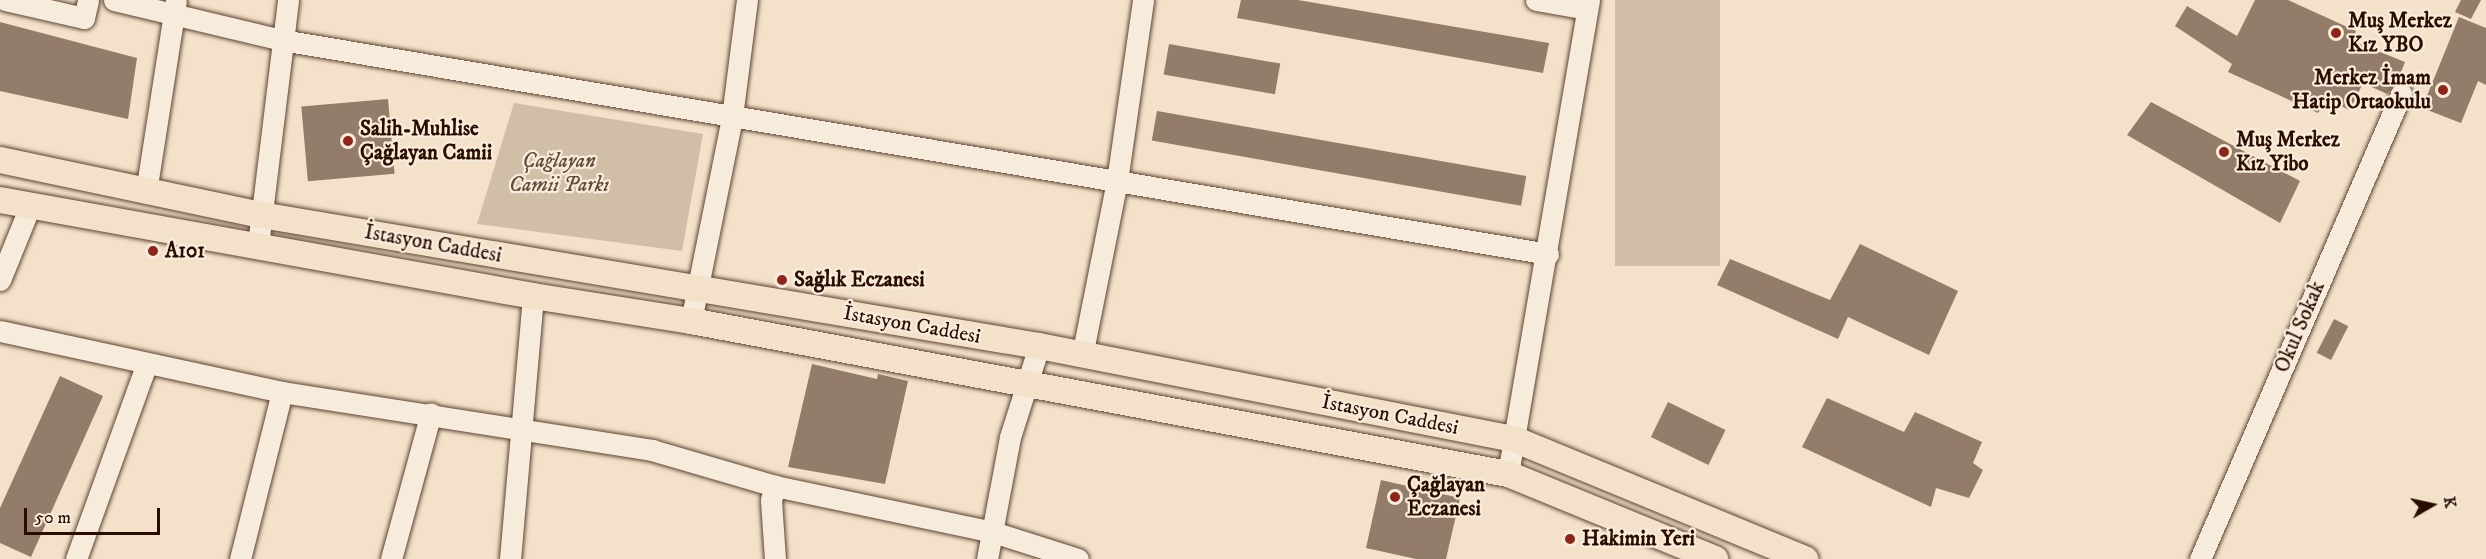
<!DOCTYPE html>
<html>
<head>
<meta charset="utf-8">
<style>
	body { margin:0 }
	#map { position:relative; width:2486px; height:559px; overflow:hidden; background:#f3e2c9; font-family:"IM FELL DW Pica",serif }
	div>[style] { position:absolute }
	.green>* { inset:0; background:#d1bea7; transform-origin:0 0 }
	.building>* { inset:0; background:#937c69; transform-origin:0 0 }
	.roads { filter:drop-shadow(0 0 2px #5d4232) drop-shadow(0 0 2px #5d4232) }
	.minor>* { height:21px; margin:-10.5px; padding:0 10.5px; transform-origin:10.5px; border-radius:10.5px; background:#f7ecdc }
	.major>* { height:26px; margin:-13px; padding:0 13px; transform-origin:13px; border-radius:13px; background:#f3e2c9 }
	.dots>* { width:16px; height:16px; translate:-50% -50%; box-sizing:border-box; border:3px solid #f7ecdc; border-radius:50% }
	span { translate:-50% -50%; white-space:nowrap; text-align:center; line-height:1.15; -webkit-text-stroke:4.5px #f7ecdc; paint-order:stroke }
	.poi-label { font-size:21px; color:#2b0d00; font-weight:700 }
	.left { translate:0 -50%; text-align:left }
	.right { translate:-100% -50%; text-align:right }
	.park-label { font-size:21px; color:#654b3a; font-style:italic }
	.street-label { font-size:21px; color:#2b0d00 }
	.north { position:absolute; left:2402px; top:475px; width:60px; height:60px; -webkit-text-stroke:4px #f7ecdc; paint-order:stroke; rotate:81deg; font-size:16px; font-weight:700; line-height:24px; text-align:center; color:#2b0d00 }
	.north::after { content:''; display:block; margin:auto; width:21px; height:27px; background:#2b0d00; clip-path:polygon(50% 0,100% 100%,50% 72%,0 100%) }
	.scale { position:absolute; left:24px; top:508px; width:136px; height:27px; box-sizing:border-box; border:3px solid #2b0d00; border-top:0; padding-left:8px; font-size:18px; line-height:21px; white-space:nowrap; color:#2b0d00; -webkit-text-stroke:4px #f7ecdc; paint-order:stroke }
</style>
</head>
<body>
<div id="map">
	<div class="green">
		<div style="left:1615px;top:0;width:105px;height:266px"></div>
		<div style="clip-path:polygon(514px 103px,703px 134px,682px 251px,477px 224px)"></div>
	</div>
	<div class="building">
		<div style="clip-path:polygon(1241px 0,1298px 0,1549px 43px,1543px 73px,1237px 18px)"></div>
		<div style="clip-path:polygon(2255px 0,2288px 0,2356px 31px,2353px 41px,2405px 62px,2397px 82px,2387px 94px,2363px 83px,2350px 110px,2326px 100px,2318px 113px,2228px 72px,2232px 64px,2175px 26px,2187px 6px,2237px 36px)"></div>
		<div style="clip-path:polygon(2461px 0,2481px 0,2471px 19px,2455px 12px)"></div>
		<div style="clip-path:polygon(2459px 17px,2486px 28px,2486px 85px,2478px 81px,2461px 123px,2422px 108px)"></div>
		<div style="clip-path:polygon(0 22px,137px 58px,128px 119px,0 91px)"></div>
		<div style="left:1169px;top:44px;width:113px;height:31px;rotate:10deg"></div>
		<div style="left:388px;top:99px;width:75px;height:87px;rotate:85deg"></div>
		<div style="clip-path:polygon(2151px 102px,2300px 181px,2280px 223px,2127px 135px)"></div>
		<div style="left:1157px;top:111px;width:375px;height:30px;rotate:10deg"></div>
		<div style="clip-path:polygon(1860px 244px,1958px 291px,1929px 355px,1848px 317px,1838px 339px,1717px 285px,1730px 259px,1830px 300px)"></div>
		<div style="left:2334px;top:319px;width:16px;height:38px;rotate:27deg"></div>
		<div style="clip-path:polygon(812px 364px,877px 379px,878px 374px,908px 381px,885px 484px,788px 467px)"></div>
		<div style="clip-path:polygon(60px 376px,103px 396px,31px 557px,0 543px,0 508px)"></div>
		<div style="clip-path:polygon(1827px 398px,1904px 432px,1915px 412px,1982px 442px,1973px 463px,1983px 470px,1969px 498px,1936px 488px,1931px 507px,1802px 447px)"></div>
		<div style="left:1668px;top:402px;width:64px;height:39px;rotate:26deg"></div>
		<div style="clip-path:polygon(1381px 480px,1460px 498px,1446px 559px,1416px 559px,1366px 548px)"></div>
	</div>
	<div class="roads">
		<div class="minor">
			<div style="left:5px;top:0;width:81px;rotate:12.8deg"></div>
			<div style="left:84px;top:18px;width:18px;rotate:-77deg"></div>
			<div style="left:114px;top:0;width:173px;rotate:13.4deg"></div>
			<div style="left:282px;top:40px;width:1284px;rotate:9.59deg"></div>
			<div style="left:1536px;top:0;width:52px;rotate:10deg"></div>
			<div style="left:146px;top:192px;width:193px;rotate:-81.1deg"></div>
			<div style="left:258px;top:245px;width:247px;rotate:-83deg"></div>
			<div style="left:0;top:280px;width:80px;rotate:-67.9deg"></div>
			<div style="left:691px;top:321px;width:208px;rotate:-78.6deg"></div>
			<div style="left:732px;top:117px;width:118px;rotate:-82.7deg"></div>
			<div style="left:0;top:331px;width:289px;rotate:12.2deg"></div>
			<div style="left:282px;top:392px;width:375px;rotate:8.9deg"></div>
			<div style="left:652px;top:450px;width:128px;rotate:16.3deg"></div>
			<div style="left:775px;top:486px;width:223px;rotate:11.9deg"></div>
			<div style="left:993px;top:532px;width:89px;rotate:17.6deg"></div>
			<div style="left:1082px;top:356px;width:178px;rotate:-78.7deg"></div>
			<div style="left:1117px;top:181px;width:183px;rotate:-81.8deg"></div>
			<div style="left:1508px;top:474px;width:481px;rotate:-80.3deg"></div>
			<div style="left:76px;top:559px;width:208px;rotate:-70.1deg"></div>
			<div style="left:240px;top:559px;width:172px;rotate:-75.9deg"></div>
			<div style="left:391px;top:559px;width:151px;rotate:-74.7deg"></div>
			<div style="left:510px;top:559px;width:264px;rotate:-85deg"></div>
			<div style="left:775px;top:559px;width:59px;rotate:-93.9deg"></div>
			<div style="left:771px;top:500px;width:15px;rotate:-74deg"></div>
			<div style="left:987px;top:559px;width:124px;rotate:-79.3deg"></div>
			<div style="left:1010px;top:437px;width:96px;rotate:-72.3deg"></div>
			<div style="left:2200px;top:559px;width:507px;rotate:-66.62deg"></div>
		</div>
		<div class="major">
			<div style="left:0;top:160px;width:267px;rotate:11.9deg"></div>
			<div style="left:261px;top:215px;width:789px;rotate:9.56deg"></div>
			<div style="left:1039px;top:346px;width:486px;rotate:11.1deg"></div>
			<div style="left:1516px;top:440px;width:313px;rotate:22.4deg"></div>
			<div style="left:0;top:200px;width:542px;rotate:10.21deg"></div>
			<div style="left:533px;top:296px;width:160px;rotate:9deg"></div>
			<div style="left:691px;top:321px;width:831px;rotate:10.61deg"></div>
			<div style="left:1508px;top:474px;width:224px;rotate:22.3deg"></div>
		</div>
	</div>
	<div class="dots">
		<div style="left:2336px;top:33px;background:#8f2418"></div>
		<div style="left:2443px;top:90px;background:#8f2418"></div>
		<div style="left:348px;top:141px;background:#8f2418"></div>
		<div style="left:2224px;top:152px;background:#8f2418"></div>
		<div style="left:153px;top:251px;background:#8f2418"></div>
		<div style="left:782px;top:280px;background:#8f2418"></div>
		<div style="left:1395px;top:497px;background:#8f2418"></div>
		<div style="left:1570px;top:539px;background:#8f2418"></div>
	</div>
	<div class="poi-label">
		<span class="left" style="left:2348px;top:33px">Muş Merkez<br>Kız YBO</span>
		<span class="right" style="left:2431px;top:90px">Merkez İmam<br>Hatip Ortaokulu</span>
		<span class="left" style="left:360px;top:141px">Salih-Muhlise<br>Çağlayan Camii</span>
		<span class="left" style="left:2236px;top:152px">Muş Merkez<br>Kız Yibo</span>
		<span class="left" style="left:165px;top:251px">A101</span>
		<span class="left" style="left:794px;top:280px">Sağlık Eczanesi</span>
		<span class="left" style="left:1407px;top:497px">Çağlayan<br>Eczanesi</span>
		<span class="left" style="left:1582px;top:539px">Hakimin Yeri</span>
	</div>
	<div class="park-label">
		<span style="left:559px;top:173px">Çağlayan<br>Camii Parkı</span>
	</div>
	<div class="street-label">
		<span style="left:433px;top:244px;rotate:10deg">İstasyon Caddesi</span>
		<span style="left:912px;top:325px;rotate:10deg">İstasyon Caddesi</span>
		<span style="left:2300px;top:327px;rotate:-67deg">Okul Sokak</span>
		<span style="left:1390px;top:415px;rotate:11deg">İstasyon Caddesi</span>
	</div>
	<div class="north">K</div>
	<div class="scale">50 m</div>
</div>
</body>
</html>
